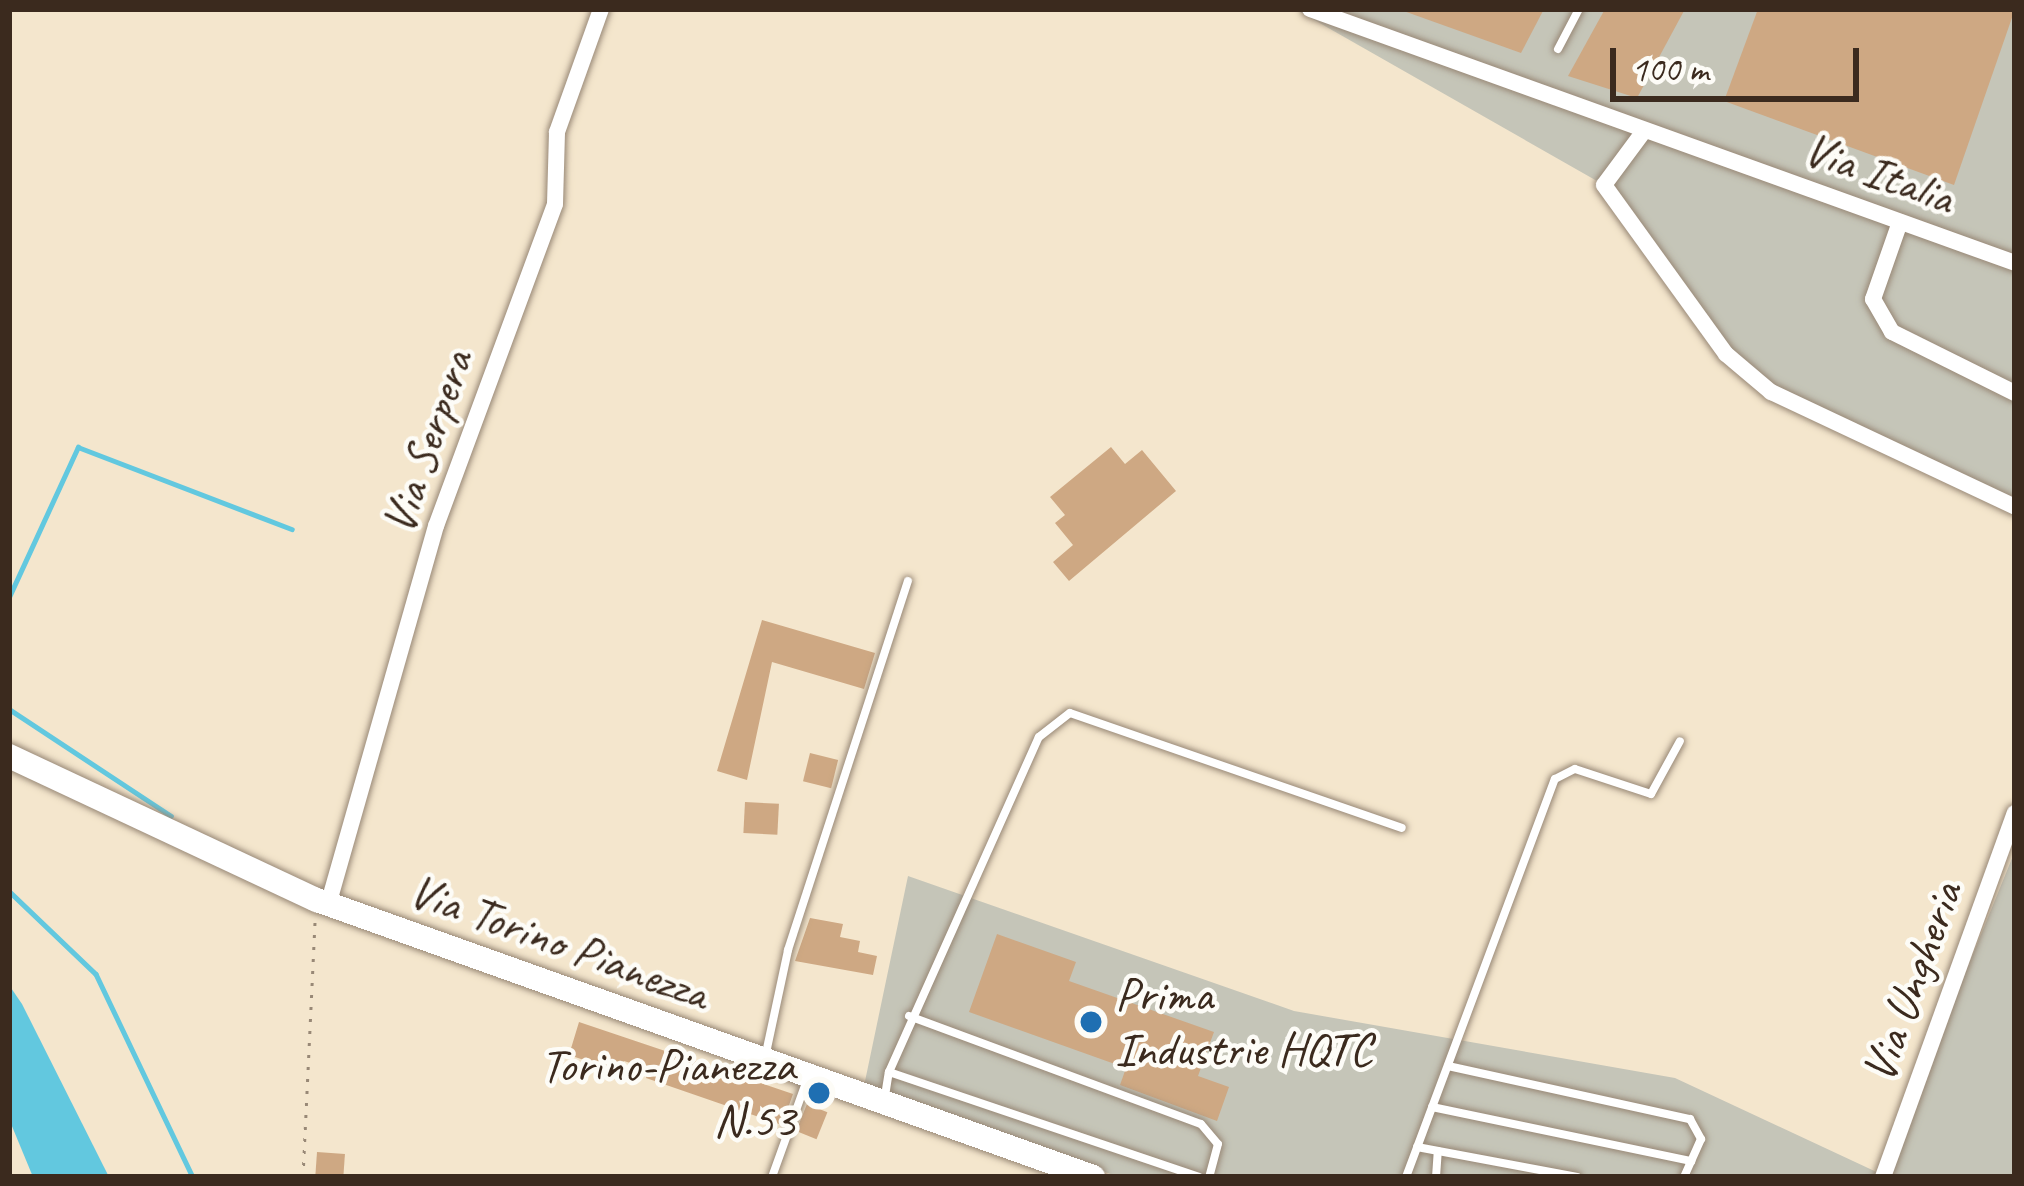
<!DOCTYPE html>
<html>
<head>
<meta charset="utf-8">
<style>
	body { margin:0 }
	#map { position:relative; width:2024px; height:1186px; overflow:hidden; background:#f4e6cd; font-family:Caveat,sans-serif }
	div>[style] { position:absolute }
	.industrial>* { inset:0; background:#c5c5b8 }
	.water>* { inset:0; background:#62c8df }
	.stream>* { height:4.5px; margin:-2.25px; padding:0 2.25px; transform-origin:2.25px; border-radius:2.25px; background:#62c8df }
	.building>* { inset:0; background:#cea883; transform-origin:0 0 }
	.path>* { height:3px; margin-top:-1.5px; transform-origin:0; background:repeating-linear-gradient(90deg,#988876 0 3px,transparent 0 12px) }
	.roads { filter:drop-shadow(0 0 3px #988876) drop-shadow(0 0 3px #988876) }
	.lane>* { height:8px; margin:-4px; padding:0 4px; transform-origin:4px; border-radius:4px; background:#fff }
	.street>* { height:16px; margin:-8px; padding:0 8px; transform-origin:8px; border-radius:8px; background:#fff }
	.secondary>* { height:24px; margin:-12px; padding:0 12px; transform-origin:12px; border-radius:12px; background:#fff }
	.dots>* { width:33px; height:33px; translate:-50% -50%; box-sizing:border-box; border:6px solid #fdfcf7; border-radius:50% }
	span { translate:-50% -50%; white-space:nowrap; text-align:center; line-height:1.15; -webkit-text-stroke:9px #fdfcf7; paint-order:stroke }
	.street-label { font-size:48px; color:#3b2a1e }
	.poi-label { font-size:48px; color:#3b2a1e }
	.left { translate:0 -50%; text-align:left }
	.right { translate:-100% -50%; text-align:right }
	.frame { position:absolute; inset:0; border:12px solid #3b2a1e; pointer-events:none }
	.scale { position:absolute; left:1610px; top:48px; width:249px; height:54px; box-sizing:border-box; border:6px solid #3b2a1e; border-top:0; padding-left:15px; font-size:36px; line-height:42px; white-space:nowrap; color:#3b2a1e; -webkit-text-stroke:9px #fdfcf7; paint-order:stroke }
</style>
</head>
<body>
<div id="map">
	<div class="industrial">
		<div style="clip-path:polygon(1295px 9px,2015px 9px,2015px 507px,1771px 392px,1726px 353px,1604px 185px)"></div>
		<div style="clip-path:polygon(2015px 851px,2015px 1177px,1119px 1177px,864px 1086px,908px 876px,1294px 1011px,1675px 1078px,1883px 1175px)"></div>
	</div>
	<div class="water">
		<div style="clip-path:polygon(9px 985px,22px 1004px,109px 1177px,33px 1177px,9px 1119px)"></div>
	</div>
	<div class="stream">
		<div style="left:9px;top:597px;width:165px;rotate:-65.3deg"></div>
		<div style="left:78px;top:447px;width:229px;rotate:21deg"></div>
		<div style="left:9px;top:709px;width:194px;rotate:33.4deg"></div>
		<div style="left:9px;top:891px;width:120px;rotate:43.7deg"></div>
		<div style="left:96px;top:974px;width:225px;rotate:64.5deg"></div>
	</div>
	<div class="building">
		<div style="clip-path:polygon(1398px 9px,1544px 9px,1521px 53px)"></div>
		<div style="clip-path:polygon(1605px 9px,1685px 9px,1637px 98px,1568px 76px)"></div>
		<div style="clip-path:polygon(1758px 9px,2015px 9px,1954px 185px,1724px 101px)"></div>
		<div style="clip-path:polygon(1111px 447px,1125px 464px,1142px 450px,1176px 491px,1069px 581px,1053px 562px,1073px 545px,1055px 523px,1065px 515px,1050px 497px)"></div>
		<div style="clip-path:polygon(762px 620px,875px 653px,864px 689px,772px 662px,747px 780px,717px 771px)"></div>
		<div style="left:810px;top:753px;width:29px;height:29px;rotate:14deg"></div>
		<div style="left:745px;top:802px;width:34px;height:31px;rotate:3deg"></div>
		<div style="clip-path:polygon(810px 918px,843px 924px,840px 937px,860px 941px,858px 952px,877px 956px,873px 975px,795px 961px)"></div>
		<div style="clip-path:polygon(997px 934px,1076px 962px,1069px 981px,1214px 1032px,1198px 1076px,1229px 1087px,1217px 1121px,1120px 1085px,1126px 1068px,969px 1012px)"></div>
		<div style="clip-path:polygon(579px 1022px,793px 1094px,782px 1125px,646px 1078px,649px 1069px,624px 1061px,620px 1072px,569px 1055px)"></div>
		<div style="left:807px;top:1104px;width:22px;height:29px;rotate:22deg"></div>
		<div style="left:317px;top:1152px;width:28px;height:25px;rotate:4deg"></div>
	</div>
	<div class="path">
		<div style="left:303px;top:1177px;width:256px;rotate:-87.3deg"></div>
	</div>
	<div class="roads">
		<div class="lane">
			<div style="left:1558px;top:49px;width:45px;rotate:-62.3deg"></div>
			<div style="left:909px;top:1016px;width:311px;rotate:20.3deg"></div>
			<div style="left:1201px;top:1124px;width:26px;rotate:50deg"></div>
			<div style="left:1218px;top:1144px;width:34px;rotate:105deg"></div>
			<div style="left:766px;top:1053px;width:105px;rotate:-77.9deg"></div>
			<div style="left:788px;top:950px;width:388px;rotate:-72deg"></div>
			<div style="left:1448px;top:1066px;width:248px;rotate:12.4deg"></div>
			<div style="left:1690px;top:1119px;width:23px;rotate:61deg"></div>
			<div style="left:1701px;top:1139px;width:42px;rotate:114.1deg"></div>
			<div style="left:889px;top:1072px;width:367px;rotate:-65.9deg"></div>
			<div style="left:1039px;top:737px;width:39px;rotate:-38deg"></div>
			<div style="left:1070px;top:713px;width:351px;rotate:19.1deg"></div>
			<div style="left:885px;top:1096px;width:24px;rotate:-81deg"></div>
			<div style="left:889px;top:1072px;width:327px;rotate:18.7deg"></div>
			<div style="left:1432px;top:1107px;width:265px;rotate:11.8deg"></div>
			<div style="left:1417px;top:1147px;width:163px;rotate:10.6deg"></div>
			<div style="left:772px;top:1177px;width:106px;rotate:-70.2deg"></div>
			<div style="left:1406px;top:1177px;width:425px;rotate:-69.5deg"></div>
			<div style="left:1555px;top:779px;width:22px;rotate:-27deg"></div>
			<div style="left:1575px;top:769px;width:80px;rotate:18.2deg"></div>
			<div style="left:1651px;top:794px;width:60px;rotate:-61.3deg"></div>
			<div style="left:1436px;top:1177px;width:26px;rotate:-86deg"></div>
		</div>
		<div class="street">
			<div style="left:1310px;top:9px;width:749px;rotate:19.81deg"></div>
			<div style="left:1644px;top:131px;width:67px;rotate:126.5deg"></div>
			<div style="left:1604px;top:185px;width:208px;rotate:54.2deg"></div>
			<div style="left:1726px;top:354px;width:59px;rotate:40.2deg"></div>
			<div style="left:1771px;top:392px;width:270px;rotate:25.2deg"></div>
			<div style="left:1900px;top:222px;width:82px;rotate:109.3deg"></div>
			<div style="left:1873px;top:299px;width:38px;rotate:60deg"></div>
			<div style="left:1892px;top:332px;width:137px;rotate:26.4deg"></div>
			<div style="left:328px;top:905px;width:394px;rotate:-74.1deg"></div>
			<div style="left:436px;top:526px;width:343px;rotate:-69.7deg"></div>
			<div style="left:555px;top:204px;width:72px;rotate:-88.4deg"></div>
			<div style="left:557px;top:132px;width:131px;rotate:-70.3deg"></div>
			<div style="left:1883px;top:1177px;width:387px;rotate:-70.1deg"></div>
		</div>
		<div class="secondary">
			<div style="left:9px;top:756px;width:340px;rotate:25.1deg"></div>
			<div style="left:317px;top:900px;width:824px;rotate:19.64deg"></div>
		</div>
	</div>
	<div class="dots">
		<div style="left:1091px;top:1022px;background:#1f6fb2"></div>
		<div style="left:819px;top:1093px;background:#1f6fb2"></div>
	</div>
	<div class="street-label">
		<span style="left:1879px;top:173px;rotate:20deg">Via Italia</span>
		<span style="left:427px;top:442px;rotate:-71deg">Via Serpera</span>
		<span style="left:559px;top:942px;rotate:20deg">Via Torino Pianezza</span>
		<span style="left:1912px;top:982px;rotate:-70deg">Via Ungheria</span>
	</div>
	<div class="poi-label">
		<span class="left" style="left:1115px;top:1022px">Prima<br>Industrie HQTC</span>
		<span class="right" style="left:795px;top:1093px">Torino-Pianezza<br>N.53</span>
	</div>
	<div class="frame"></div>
	<div class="scale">100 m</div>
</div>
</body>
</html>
